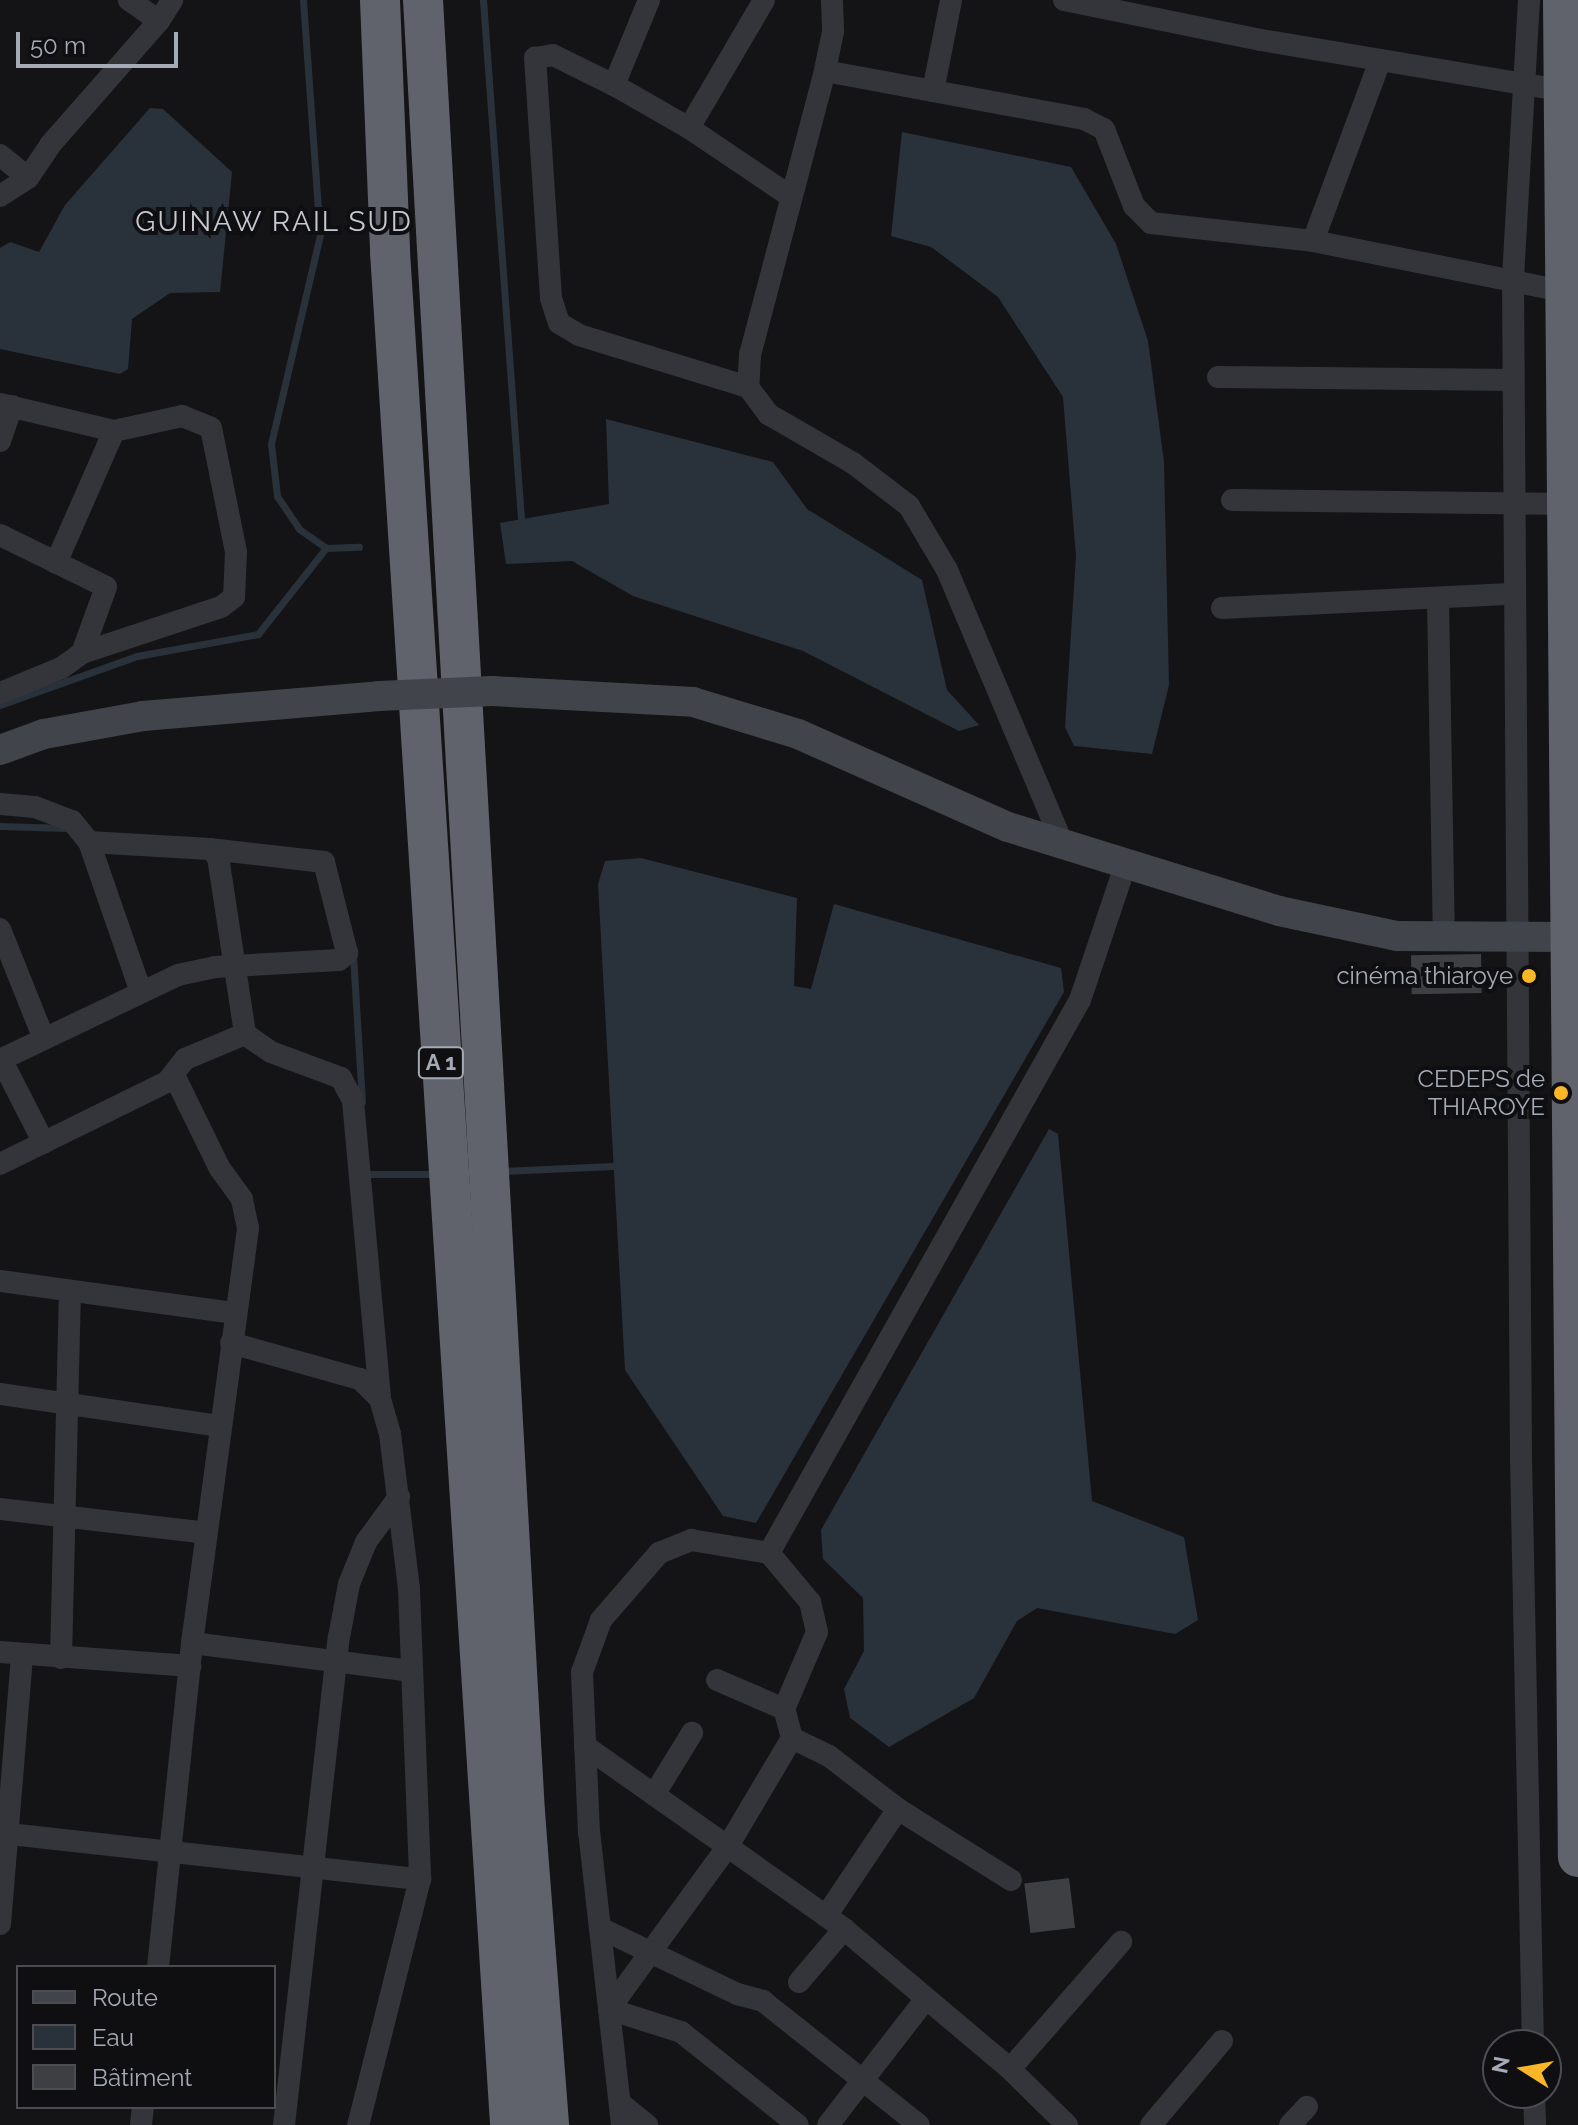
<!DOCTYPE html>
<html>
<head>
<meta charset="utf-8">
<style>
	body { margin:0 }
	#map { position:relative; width:1578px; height:2125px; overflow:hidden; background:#141416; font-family:Raleway,sans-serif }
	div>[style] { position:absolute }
	.water>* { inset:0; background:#29323a }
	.stream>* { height:7px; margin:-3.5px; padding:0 3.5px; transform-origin:3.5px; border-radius:3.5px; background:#29323a }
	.building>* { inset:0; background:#3e3f43; transform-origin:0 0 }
	.street>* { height:22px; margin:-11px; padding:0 11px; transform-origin:11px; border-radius:11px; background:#34353b }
	.secondary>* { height:30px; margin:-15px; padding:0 15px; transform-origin:15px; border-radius:15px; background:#42444b }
	.highway>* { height:40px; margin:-20px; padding:0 20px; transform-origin:20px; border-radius:20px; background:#60636c }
	.secondary-bridge>* { height:30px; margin:-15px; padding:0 15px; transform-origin:15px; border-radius:15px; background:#42444b }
	.dots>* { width:22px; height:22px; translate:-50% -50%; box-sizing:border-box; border:4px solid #0f0f11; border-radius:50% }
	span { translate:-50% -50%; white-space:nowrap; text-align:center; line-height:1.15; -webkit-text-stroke:8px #0f0f11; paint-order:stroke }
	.shield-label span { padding:2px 6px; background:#0f0f11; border:2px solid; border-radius:6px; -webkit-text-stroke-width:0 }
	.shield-label { font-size:22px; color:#a5aab7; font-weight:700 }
	.poi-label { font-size:24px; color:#a5aab7 }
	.right { translate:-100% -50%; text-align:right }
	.quarter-label { font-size:28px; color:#c6c9d2; letter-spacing:2px }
	.legend { position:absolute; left:16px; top:1965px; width:260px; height:144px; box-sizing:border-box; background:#0f0f11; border:2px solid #4b4d53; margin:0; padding:10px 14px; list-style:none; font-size:24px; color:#a5aab7 }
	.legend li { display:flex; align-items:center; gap:16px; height:40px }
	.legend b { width:40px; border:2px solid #4b4d53 }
	.north { position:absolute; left:1482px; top:2029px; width:80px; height:80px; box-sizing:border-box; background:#0f0f11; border:2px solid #4b4d53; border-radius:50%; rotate:281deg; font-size:22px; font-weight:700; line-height:32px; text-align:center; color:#a5aab7 }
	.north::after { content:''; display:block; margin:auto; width:28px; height:36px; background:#fbb627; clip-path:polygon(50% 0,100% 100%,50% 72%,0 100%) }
	.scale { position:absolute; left:16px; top:32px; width:162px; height:36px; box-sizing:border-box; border:4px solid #a5aab7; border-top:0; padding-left:10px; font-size:24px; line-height:28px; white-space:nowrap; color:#a5aab7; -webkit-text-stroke:6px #0f0f11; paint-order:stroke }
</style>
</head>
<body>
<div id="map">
	<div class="water">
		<div style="clip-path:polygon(150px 108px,163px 109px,232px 172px,220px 292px,170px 293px,132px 319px,128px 369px,120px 374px,0 349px,0 248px,10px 242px,39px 252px,65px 205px)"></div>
		<div style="clip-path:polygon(902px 132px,1071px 167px,1116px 244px,1148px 341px,1164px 462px,1169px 685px,1152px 754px,1074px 746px,1065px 727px,1076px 556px,1063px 397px,998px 297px,931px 247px,891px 236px)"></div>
		<div style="clip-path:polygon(606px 419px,773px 462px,807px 509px,922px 580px,947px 690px,979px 725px,959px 731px,803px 651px,633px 596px,572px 561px,506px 564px,500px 523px,609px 504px)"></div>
		<div style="clip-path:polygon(641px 858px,797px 898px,794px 986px,811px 989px,834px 904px,1061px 968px,1064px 992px,756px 1523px,723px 1516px,625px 1370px,598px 884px,605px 861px)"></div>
		<div style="clip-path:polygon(1049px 1129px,1058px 1134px,1092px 1501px,1184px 1537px,1198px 1620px,1175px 1634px,1037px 1608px,1017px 1621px,974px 1698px,889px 1747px,850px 1718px,844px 1689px,864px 1651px,863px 1598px,823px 1559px,821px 1530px)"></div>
	</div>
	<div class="stream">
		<div style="left:303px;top:0;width:236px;rotate:85.9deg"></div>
		<div style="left:320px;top:235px;width:215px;rotate:103.2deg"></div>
		<div style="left:271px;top:444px;width:52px;rotate:83.4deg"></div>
		<div style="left:277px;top:496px;width:40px;rotate:56deg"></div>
		<div style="left:299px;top:529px;width:33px;rotate:35deg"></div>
		<div style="left:326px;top:548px;width:33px;rotate:-2deg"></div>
		<div style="left:483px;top:0;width:520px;rotate:85.81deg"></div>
		<div style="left:0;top:705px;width:145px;rotate:-19.7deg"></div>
		<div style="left:137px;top:656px;width:123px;rotate:-10.3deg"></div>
		<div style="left:258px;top:634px;width:110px;rotate:-51.7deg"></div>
		<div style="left:0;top:826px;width:66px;rotate:1.7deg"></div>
		<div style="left:353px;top:955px;width:147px;rotate:86.5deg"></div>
		<div style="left:501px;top:1171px;width:112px;rotate:-2.6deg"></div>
		<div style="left:367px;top:1174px;width:69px"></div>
	</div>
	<div class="building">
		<div style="left:1481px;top:954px;width:39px;height:70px;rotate:89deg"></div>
		<div style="left:1069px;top:1878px;width:50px;height:45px;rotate:83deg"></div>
	</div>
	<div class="street">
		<div style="left:832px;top:0;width:32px;rotate:88deg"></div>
		<div style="left:833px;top:32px;width:40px;rotate:102deg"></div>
		<div style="left:825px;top:71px;width:293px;rotate:104.8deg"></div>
		<div style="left:750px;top:354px;width:33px;rotate:93deg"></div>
		<div style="left:748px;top:387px;width:34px;rotate:53deg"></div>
		<div style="left:768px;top:414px;width:98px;rotate:30deg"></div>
		<div style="left:853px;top:463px;width:71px;rotate:37.5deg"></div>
		<div style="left:909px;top:506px;width:74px;rotate:59.3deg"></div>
		<div style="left:947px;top:570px;width:298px;rotate:67.1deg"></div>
		<div style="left:1064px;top:0;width:201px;rotate:11.5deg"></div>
		<div style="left:1261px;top:40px;width:308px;rotate:9.5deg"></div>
		<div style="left:1529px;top:0;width:281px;rotate:93.3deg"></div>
		<div style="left:1513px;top:281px;width:54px;rotate:11.7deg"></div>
		<div style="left:159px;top:21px;width:25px;rotate:-58deg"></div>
		<div style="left:825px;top:71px;width:263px;rotate:10.5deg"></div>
		<div style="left:1084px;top:119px;width:22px;rotate:27deg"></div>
		<div style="left:1104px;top:129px;width:83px;rotate:68.7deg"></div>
		<div style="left:1134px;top:206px;width:24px;rotate:45deg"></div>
		<div style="left:1151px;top:223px;width:163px;rotate:6.3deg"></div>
		<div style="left:1313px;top:241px;width:204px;rotate:11.3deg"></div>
		<div style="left:1513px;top:281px;width:1177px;rotate:89.61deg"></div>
		<div style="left:1521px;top:1458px;width:587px;rotate:88.83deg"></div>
		<div style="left:614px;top:85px;width:92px;rotate:-67.6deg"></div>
		<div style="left:933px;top:91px;width:93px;rotate:-78.8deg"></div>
		<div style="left:689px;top:128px;width:148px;rotate:-59.6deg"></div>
		<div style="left:0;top:155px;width:36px;rotate:39deg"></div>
		<div style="left:0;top:196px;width:33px;rotate:-33deg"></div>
		<div style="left:28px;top:178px;width:40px;rotate:-56deg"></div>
		<div style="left:50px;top:145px;width:165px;rotate:-48.7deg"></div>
		<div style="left:159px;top:21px;width:37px;rotate:-145deg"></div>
		<div style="left:1313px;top:241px;width:192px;rotate:-69.6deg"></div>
		<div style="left:1218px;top:377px;width:295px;rotate:0.6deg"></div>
		<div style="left:748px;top:387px;width:177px;rotate:-162.9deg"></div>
		<div style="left:579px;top:335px;width:23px;rotate:-149deg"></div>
		<div style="left:559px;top:323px;width:26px;rotate:-108deg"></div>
		<div style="left:551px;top:298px;width:241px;rotate:-93.8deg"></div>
		<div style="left:535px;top:58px;width:18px;rotate:-9deg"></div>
		<div style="left:553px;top:55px;width:68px;rotate:26.2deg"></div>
		<div style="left:614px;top:85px;width:86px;rotate:29.8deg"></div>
		<div style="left:689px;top:128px;width:122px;rotate:34deg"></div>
		<div style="left:0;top:404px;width:117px;rotate:13.3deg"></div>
		<div style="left:114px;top:431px;width:70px;rotate:-12.4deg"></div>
		<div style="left:182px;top:416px;width:31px;rotate:22deg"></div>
		<div style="left:211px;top:428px;width:126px;rotate:78.6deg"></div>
		<div style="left:236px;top:552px;width:45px;rotate:92.5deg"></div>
		<div style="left:234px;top:597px;width:16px;rotate:142deg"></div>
		<div style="left:221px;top:607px;width:146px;rotate:161.7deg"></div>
		<div style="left:0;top:441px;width:37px;rotate:-71deg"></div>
		<div style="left:1232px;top:500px;width:335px;rotate:0.7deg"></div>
		<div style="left:0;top:535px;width:118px;rotate:26.1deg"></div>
		<div style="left:106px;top:587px;width:70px;rotate:110deg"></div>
		<div style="left:82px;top:653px;width:26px;rotate:144deg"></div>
		<div style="left:61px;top:668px;width:66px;rotate:157.7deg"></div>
		<div style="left:56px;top:563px;width:144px;rotate:-66.3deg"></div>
		<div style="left:1438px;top:600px;width:340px;rotate:89deg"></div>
		<div style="left:1222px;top:608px;width:289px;rotate:-2.8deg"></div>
		<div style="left:0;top:804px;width:35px;rotate:5deg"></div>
		<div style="left:35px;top:807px;width:40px;rotate:21deg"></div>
		<div style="left:72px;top:821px;width:27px;rotate:51deg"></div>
		<div style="left:89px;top:842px;width:156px;rotate:70.9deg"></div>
		<div style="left:89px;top:842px;width:121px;rotate:3.3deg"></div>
		<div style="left:210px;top:849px;width:11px;rotate:45deg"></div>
		<div style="left:218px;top:857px;width:179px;rotate:81.3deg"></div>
		<div style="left:245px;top:1034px;width:32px;rotate:35deg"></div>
		<div style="left:271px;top:1052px;width:75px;rotate:20.4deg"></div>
		<div style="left:341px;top:1078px;width:26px;rotate:62deg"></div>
		<div style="left:353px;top:1101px;width:299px;rotate:84.8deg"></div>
		<div style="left:0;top:929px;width:118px;rotate:68.2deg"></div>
		<div style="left:1px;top:1059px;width:94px;rotate:62.9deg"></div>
		<div style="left:0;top:1060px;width:197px;rotate:-25.5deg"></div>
		<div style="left:178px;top:975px;width:38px;rotate:-12deg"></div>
		<div style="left:215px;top:967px;width:124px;rotate:-3.2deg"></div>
		<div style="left:339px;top:960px;width:11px;rotate:-41deg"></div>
		<div style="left:347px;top:953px;width:94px;rotate:-104.2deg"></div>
		<div style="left:324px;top:862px;width:115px;rotate:-173.5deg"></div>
		<div style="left:0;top:1164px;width:186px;rotate:-26.2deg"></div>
		<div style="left:167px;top:1082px;width:29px;rotate:-52deg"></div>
		<div style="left:185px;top:1059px;width:65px;rotate:-22.6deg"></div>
		<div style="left:0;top:1281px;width:237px;rotate:7.8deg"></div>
		<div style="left:231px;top:1343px;width:134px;rotate:15.6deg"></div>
		<div style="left:360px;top:1379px;width:28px;rotate:45deg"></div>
		<div style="left:380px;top:1399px;width:36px;rotate:74deg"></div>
		<div style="left:390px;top:1434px;width:156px;rotate:83deg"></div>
		<div style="left:409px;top:1589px;width:290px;rotate:87.8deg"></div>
		<div style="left:420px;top:1879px;width:254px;rotate:104.1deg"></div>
		<div style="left:0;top:1394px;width:221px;rotate:8.3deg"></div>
		<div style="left:0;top:1509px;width:207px;rotate:6.6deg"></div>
		<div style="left:192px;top:1643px;width:222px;rotate:7.3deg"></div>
		<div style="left:0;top:1652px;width:191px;rotate:4.2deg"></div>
		<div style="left:61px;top:1658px;width:367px;rotate:-88.6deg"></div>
		<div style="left:717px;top:1680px;width:73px;rotate:23.4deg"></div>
		<div style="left:792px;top:1738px;width:126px;rotate:120.7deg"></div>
		<div style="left:728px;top:1846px;width:202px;rotate:126.1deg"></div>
		<div style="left:609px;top:2009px;width:76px;rotate:17.7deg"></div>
		<div style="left:681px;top:2032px;width:149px;rotate:38.5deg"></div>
		<div style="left:585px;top:1746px;width:317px;rotate:35.2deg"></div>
		<div style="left:844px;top:1929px;width:217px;rotate:40.1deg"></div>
		<div style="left:1010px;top:2069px;width:80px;rotate:44.5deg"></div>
		<div style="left:654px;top:1795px;width:73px;rotate:-58.5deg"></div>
		<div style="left:0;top:1833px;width:423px;rotate:6.3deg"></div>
		<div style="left:1011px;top:1880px;width:133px;rotate:-147.9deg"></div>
		<div style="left:898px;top:1809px;width:87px;rotate:-142.5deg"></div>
		<div style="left:829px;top:1756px;width:41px;rotate:-154.1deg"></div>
		<div style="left:792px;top:1738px;width:30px;rotate:-105deg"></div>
		<div style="left:784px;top:1709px;width:84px;rotate:-66.8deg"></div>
		<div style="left:817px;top:1632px;width:31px;rotate:-103deg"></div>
		<div style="left:810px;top:1602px;width:64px;rotate:-129.9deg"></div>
		<div style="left:769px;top:1553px;width:634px;rotate:-60.65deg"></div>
		<div style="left:1080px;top:1000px;width:141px;rotate:-71.4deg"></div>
		<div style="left:826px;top:1916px;width:129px;rotate:-56.1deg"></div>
		<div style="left:0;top:1924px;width:271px;rotate:-85.3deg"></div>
		<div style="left:600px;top:1928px;width:152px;rotate:25.7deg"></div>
		<div style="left:737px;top:1994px;width:27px;rotate:15deg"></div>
		<div style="left:763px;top:2001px;width:199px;rotate:38.5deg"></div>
		<div style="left:158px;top:1967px;width:326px;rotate:-84deg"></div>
		<div style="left:192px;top:1643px;width:419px;rotate:-82.3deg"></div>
		<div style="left:248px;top:1228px;width:30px;rotate:-102deg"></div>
		<div style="left:242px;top:1199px;width:37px;rotate:-126deg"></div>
		<div style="left:220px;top:1169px;width:102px;rotate:-116.1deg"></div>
		<div style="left:799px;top:1982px;width:70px;rotate:-49.7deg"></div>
		<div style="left:1010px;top:2069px;width:169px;rotate:-48.8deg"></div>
		<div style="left:1534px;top:2093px;width:32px;rotate:88deg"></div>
		<div style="left:620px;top:2103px;width:35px;rotate:39deg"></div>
		<div style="left:141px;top:2125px;width:18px;rotate:-84deg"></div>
		<div style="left:284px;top:2125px;width:491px;rotate:-83.6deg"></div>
		<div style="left:339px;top:1637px;width:54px;rotate:-79.3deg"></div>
		<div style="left:349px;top:1584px;width:45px;rotate:-68deg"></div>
		<div style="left:366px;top:1542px;width:56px;rotate:-53.7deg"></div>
		<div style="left:622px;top:2125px;width:294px;rotate:-96.4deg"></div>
		<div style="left:589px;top:1833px;width:161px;rotate:-92.5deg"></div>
		<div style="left:582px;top:1672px;width:55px;rotate:-69.9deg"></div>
		<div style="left:601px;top:1620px;width:89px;rotate:-49.1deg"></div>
		<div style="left:659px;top:1553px;width:35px;rotate:-22deg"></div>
		<div style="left:691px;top:1540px;width:79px;rotate:9.5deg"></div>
		<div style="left:828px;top:2125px;width:158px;rotate:-52.2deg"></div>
		<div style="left:1151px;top:2125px;width:110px;rotate:-49.8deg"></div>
		<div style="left:1290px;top:2125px;width:25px;rotate:-47deg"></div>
	</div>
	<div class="secondary">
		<div style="left:492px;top:691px;width:201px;rotate:3.1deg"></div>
		<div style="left:693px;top:702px;width:110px;rotate:16.9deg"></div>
		<div style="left:798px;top:734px;width:230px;rotate:23.9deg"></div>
		<div style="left:1008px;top:827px;width:284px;rotate:17.2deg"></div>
		<div style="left:1279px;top:911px;width:121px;rotate:12deg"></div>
		<div style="left:1397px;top:936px;width:171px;rotate:0.3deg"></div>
		<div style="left:0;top:750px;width:47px;rotate:-20deg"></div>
		<div style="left:44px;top:734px;width:101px;rotate:-10.3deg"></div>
		<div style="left:143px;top:716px;width:237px;rotate:-4.8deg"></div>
	</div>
	<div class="highway">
		<div style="left:380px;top:0;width:252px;rotate:87.7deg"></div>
		<div style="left:390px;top:252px;width:1877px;rotate:86.33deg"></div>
		<div style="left:423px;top:0;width:1815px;rotate:86.78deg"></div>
		<div style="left:525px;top:1812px;width:314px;rotate:85.6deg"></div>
		<div style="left:1563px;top:0;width:1857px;rotate:89.54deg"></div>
	</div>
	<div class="secondary-bridge">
		<div style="left:379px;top:696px;width:113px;rotate:-2.5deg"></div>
	</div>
	<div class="dots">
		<div style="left:1529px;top:976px;background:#fbb627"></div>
		<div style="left:1561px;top:1093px;background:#fbb627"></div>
	</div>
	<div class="shield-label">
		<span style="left:441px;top:1063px">A 1</span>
	</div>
	<div class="poi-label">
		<span class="right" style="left:1513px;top:976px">cinéma thiaroye</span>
		<span class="right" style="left:1545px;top:1093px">CEDEPS de<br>THIAROYE</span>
	</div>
	<div class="quarter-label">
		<span style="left:274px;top:222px">GUINAW RAIL SUD</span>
	</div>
	<ul class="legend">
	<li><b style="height:10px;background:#42444b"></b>Route</li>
	<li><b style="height:22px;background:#29323a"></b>Eau</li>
	<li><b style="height:22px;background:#3e3f43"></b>Bâtiment</li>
	</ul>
	<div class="north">N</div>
	<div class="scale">50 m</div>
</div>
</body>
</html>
